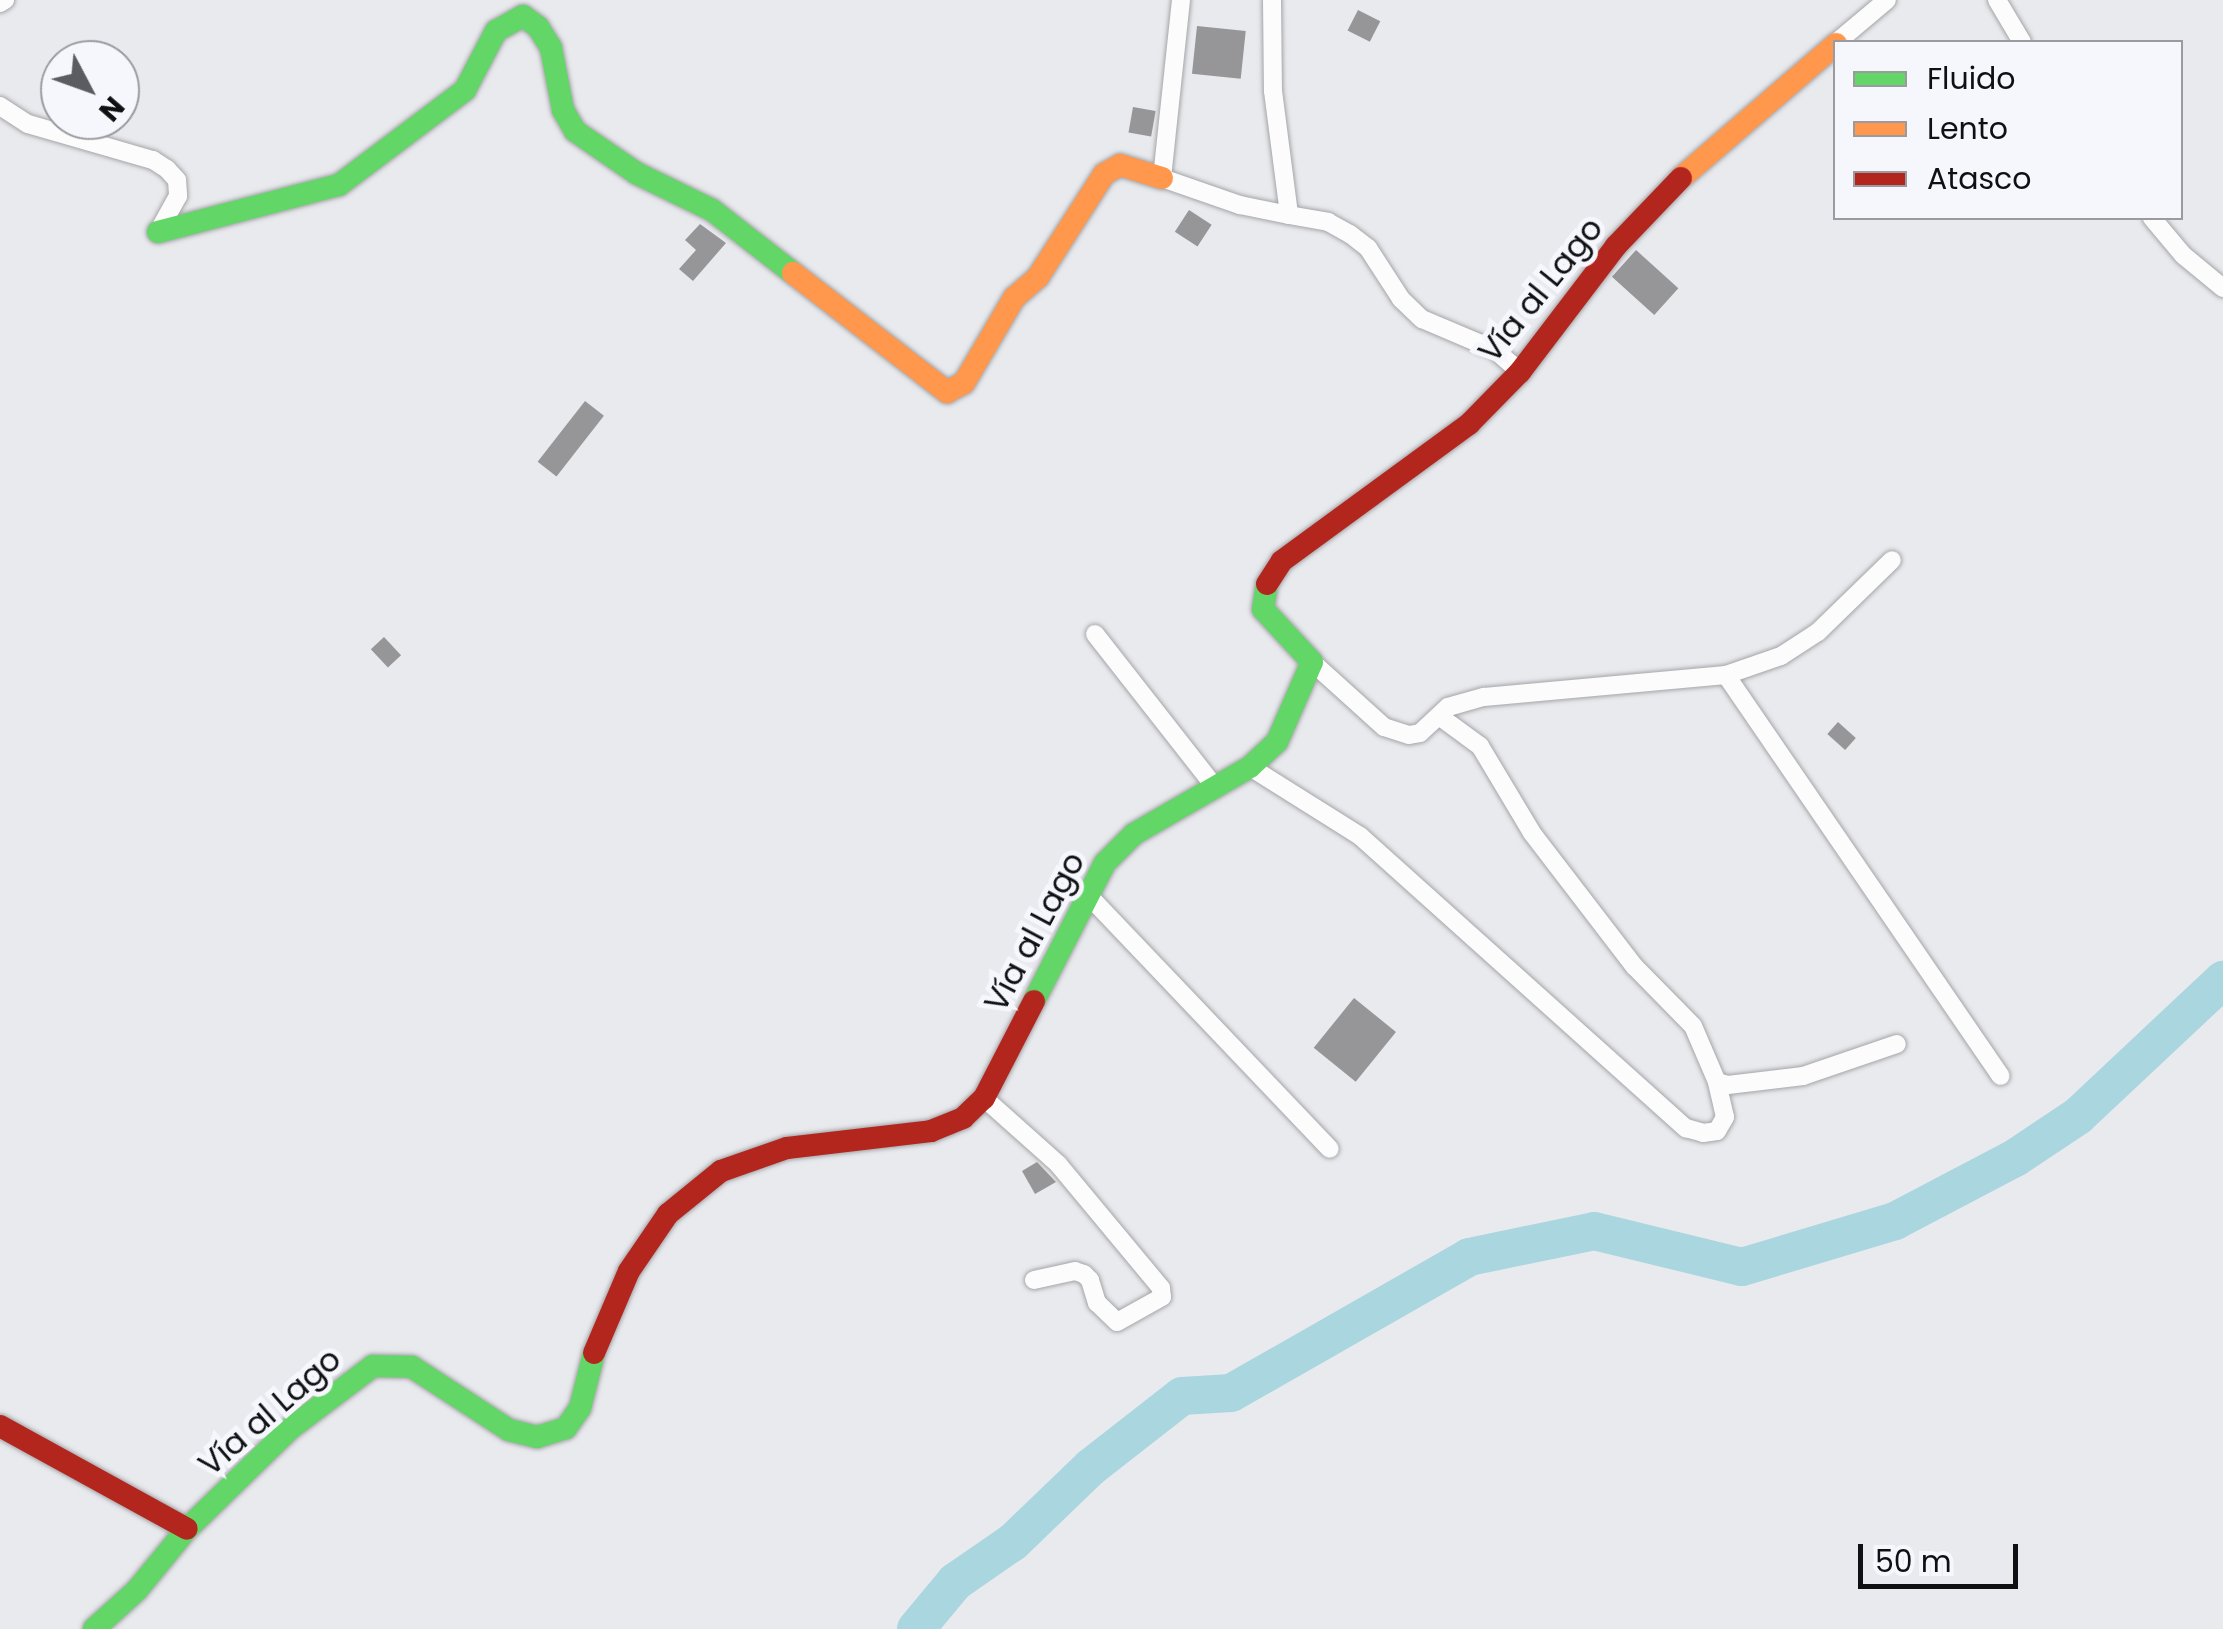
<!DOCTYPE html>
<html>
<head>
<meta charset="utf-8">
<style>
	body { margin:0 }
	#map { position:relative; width:2223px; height:1629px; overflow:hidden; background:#e9eaee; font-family:Poppins,sans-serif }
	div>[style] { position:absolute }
	.river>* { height:38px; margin:-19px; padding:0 19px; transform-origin:19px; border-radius:19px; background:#aad6e0 }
	.building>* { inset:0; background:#969699; transform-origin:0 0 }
	.roads { filter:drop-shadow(0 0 2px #a5a5a8) drop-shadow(0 0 2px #a5a5a8) }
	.street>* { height:18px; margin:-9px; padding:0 9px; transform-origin:9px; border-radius:9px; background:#fcfcfc }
	.fast>* { height:22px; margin:-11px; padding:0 11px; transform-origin:11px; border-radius:11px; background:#63d668 }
	.slow>* { height:22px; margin:-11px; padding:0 11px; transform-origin:11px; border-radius:11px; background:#ff974d }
	.jam>* { height:22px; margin:-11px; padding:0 11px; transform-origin:11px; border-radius:11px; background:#b3261e }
	span { translate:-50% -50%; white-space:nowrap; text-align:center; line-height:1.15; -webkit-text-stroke:10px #f5f7fc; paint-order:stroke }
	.street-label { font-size:32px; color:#0f1012 }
	.legend { position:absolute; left:1833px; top:40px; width:350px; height:180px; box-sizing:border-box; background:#f5f7fc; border:2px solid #999b9e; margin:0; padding:12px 18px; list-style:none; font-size:30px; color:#0f1012 }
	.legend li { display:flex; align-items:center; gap:20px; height:50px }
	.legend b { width:50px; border:2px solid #999b9e }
	.north { position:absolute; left:40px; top:40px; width:100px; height:100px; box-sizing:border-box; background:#f5f7fc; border:2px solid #999b9e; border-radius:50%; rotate:131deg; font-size:28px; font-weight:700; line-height:40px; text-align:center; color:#0f1012 }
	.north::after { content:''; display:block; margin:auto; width:35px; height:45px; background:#5b5c5f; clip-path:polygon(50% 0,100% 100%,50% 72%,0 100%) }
	.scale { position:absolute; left:1858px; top:1544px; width:160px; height:45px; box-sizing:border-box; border:5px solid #0f1012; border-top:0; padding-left:12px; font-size:30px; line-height:35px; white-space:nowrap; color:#0f1012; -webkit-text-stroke:8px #f5f7fc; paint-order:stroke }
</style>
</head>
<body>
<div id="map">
	<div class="river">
		<div style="left:916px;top:1629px;width:61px;rotate:-50.3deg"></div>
		<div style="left:955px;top:1582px;width:70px;rotate:-34.6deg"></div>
		<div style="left:1013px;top:1542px;width:108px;rotate:-43.9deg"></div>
		<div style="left:1091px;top:1467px;width:115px;rotate:-38deg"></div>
		<div style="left:1182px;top:1396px;width:49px;rotate:-3.5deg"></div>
		<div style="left:1231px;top:1393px;width:274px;rotate:-29.7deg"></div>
		<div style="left:1469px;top:1257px;width:128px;rotate:-11.7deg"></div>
		<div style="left:1594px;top:1231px;width:152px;rotate:13.7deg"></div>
		<div style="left:1742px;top:1267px;width:160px;rotate:-16.7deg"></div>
		<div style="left:1895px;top:1221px;width:136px;rotate:-27.7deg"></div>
		<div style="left:2015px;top:1158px;width:76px;rotate:-33.7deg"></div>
		<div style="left:2078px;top:1116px;width:199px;rotate:-43.2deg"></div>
	</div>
	<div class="building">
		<div style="left:1358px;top:10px;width:25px;height:23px;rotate:27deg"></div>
		<div style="left:1197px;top:26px;width:49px;height:48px;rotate:6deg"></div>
		<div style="left:1133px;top:107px;width:23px;height:26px;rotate:10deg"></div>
		<div style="left:1189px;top:210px;width:27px;height:26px;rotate:33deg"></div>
		<div style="clip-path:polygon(700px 224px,726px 243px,693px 281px,679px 269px,696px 250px,685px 240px)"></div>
		<div style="left:1636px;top:250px;width:57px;height:36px;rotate:42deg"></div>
		<div style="left:585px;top:401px;width:24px;height:77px;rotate:38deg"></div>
		<div style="left:384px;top:637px;width:25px;height:18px;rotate:47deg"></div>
		<div style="left:1838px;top:722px;width:24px;height:16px;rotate:42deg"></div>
		<div style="left:1354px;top:998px;width:54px;height:64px;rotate:39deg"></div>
		<div style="clip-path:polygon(1037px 1162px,1056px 1182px,1035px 1194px,1022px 1171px)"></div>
	</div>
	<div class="roads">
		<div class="street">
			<div style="left:1181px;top:0;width:179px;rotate:96.1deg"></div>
			<div style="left:1162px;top:178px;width:83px;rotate:19.1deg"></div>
			<div style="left:1240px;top:205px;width:50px;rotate:11.5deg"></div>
			<div style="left:1272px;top:0;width:91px;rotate:89.4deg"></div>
			<div style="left:1273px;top:91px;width:125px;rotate:82.6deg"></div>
			<div style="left:1289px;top:215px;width:40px;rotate:10deg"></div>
			<div style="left:1328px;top:222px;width:25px;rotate:29deg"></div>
			<div style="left:1350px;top:234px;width:23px;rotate:38deg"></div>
			<div style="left:1368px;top:248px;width:61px;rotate:57.1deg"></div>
			<div style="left:1401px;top:299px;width:29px;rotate:44deg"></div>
			<div style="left:1422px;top:319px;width:79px;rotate:23deg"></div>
			<div style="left:1495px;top:350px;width:33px;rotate:41deg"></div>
			<div style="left:1997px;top:0;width:49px;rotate:59.2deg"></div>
			<div style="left:0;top:3px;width:6px;rotate:-31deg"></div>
			<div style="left:1837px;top:42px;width:65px;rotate:-40deg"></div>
			<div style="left:0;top:106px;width:33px;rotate:33deg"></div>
			<div style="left:28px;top:124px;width:130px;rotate:16.1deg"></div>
			<div style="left:153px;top:160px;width:17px;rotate:33deg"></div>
			<div style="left:167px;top:169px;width:15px;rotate:48deg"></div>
			<div style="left:177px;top:180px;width:16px;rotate:86deg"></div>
			<div style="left:178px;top:196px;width:41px;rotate:119.1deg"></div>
			<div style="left:2152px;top:218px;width:48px;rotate:50deg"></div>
			<div style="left:2183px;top:255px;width:52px;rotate:39.5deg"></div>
			<div style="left:1095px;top:634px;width:193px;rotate:51.9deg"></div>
			<div style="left:1312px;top:662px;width:97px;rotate:42.1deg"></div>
			<div style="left:1384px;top:727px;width:26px;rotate:18deg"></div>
			<div style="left:1409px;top:735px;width:11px;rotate:-10deg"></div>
			<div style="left:1420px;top:733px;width:38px;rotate:-43deg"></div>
			<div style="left:1448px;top:707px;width:37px;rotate:-16deg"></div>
			<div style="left:1484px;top:697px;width:243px;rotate:-5.2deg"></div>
			<div style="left:1726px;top:675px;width:58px;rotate:-19.1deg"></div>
			<div style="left:1781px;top:656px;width:44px;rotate:-33deg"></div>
			<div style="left:1818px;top:632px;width:103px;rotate:-44.2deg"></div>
			<div style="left:1726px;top:675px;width:486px;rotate:55.6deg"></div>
			<div style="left:1439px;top:716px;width:51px;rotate:36.2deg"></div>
			<div style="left:1480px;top:746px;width:101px;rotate:59.1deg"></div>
			<div style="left:1532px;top:833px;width:168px;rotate:52.5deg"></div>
			<div style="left:1634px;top:966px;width:84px;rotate:45.5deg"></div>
			<div style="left:1693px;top:1026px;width:61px;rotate:66.8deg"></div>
			<div style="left:1717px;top:1082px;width:11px;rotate:15deg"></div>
			<div style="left:1728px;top:1085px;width:76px;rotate:-6.8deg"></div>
			<div style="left:1803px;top:1076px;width:99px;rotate:-18.8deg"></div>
			<div style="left:1250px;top:767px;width:130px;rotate:32.1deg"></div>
			<div style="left:1360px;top:836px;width:438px;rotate:41.9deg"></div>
			<div style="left:1686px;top:1128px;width:18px;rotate:16deg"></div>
			<div style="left:1703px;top:1133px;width:14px;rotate:-8deg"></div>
			<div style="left:1717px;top:1131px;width:16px;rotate:-60deg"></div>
			<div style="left:1725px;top:1117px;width:36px;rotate:-103deg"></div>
			<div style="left:1089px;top:896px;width:349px;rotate:46.4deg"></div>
			<div style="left:984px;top:1098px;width:99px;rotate:41.7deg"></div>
			<div style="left:1058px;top:1164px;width:161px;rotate:50.3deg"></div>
			<div style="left:1161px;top:1288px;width:9px;rotate:84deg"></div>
			<div style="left:1162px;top:1297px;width:51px;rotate:150.9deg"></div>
			<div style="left:1117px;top:1322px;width:28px;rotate:-136deg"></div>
			<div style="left:1097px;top:1303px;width:24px;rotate:-107deg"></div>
			<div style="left:1090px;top:1280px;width:8px;rotate:-135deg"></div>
			<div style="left:1084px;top:1274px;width:9px;rotate:-162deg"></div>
			<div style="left:1075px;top:1271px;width:42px;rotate:167.6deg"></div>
		</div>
		<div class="fast">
			<div style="left:158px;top:232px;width:187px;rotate:-14.6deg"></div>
			<div style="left:339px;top:185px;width:158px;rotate:-37deg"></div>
			<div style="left:465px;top:90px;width:67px;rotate:-62.3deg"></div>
			<div style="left:496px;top:31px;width:31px;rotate:-29deg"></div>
			<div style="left:523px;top:16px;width:19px;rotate:36deg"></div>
			<div style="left:538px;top:27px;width:25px;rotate:58deg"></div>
			<div style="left:551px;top:48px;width:63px;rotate:79deg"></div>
			<div style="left:563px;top:110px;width:24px;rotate:60deg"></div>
			<div style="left:575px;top:131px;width:74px;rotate:34.5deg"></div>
			<div style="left:636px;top:173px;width:85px;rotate:26deg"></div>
			<div style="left:712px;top:210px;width:103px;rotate:37.9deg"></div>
			<div style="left:1034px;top:1001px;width:155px;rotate:-62.8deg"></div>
			<div style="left:1105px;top:863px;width:41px;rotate:-45deg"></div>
			<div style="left:1134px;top:834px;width:134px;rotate:-30deg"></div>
			<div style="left:1250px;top:767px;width:37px;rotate:-43deg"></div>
			<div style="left:1277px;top:742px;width:87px;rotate:-66.4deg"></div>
			<div style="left:1312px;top:662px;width:72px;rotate:-132.8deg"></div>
			<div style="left:1263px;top:609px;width:25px;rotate:-81deg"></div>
			<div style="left:94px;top:1629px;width:58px;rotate:-42.2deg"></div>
			<div style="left:137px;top:1590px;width:79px;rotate:-50.7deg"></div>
			<div style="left:187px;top:1529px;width:145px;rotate:-44.2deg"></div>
			<div style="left:291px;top:1428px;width:103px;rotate:-37.1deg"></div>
			<div style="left:373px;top:1366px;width:39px;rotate:1deg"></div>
			<div style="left:412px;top:1367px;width:116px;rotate:33deg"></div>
			<div style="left:509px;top:1430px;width:29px;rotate:14deg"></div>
			<div style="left:537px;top:1437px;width:30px;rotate:-17deg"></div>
			<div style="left:566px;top:1428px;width:24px;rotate:-55deg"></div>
			<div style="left:580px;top:1408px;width:57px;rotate:-75.7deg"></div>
		</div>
		<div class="slow">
			<div style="left:1681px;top:178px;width:205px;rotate:-40.8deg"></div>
			<div style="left:793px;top:273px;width:195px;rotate:37.7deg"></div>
			<div style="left:947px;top:392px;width:19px;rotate:-28deg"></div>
			<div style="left:964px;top:383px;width:99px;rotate:-59.5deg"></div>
			<div style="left:1014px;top:298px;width:32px;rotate:-41deg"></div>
			<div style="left:1038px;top:277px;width:122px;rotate:-57.3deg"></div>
			<div style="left:1104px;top:174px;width:18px;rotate:-29deg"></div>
			<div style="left:1120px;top:165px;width:44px;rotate:17.2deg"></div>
		</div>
		<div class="jam">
			<div style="left:1267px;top:584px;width:27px;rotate:-57deg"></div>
			<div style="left:1282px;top:561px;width:232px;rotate:-36.2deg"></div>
			<div style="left:1469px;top:424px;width:73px;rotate:-45.6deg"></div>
			<div style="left:1520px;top:372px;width:158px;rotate:-52.7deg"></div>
			<div style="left:1616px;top:246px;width:94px;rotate:-46.3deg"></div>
			<div style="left:594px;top:1353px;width:89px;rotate:-66.9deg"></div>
			<div style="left:629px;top:1271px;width:69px;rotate:-55.6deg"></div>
			<div style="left:668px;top:1214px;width:68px;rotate:-39.1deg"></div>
			<div style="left:721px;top:1171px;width:70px;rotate:-19.2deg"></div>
			<div style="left:787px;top:1148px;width:145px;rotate:-6.7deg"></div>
			<div style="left:931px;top:1131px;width:35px;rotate:-22deg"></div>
			<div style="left:963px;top:1118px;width:29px;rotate:-44deg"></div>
			<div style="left:984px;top:1098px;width:109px;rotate:-62.7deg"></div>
			<div style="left:0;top:1426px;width:213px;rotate:28.8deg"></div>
		</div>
	</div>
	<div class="street-label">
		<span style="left:1541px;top:290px;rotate:-51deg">Vía al Lago</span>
		<span style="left:1035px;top:932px;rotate:-62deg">Vía al Lago</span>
		<span style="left:270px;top:1412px;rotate:-41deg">Vía al Lago</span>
	</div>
	<ul class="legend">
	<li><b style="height:12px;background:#63d668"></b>Fluido</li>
	<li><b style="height:12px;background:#ff974d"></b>Lento</li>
	<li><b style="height:12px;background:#b3261e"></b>Atasco</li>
	</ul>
	<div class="north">N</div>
	<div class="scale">50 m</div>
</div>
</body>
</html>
